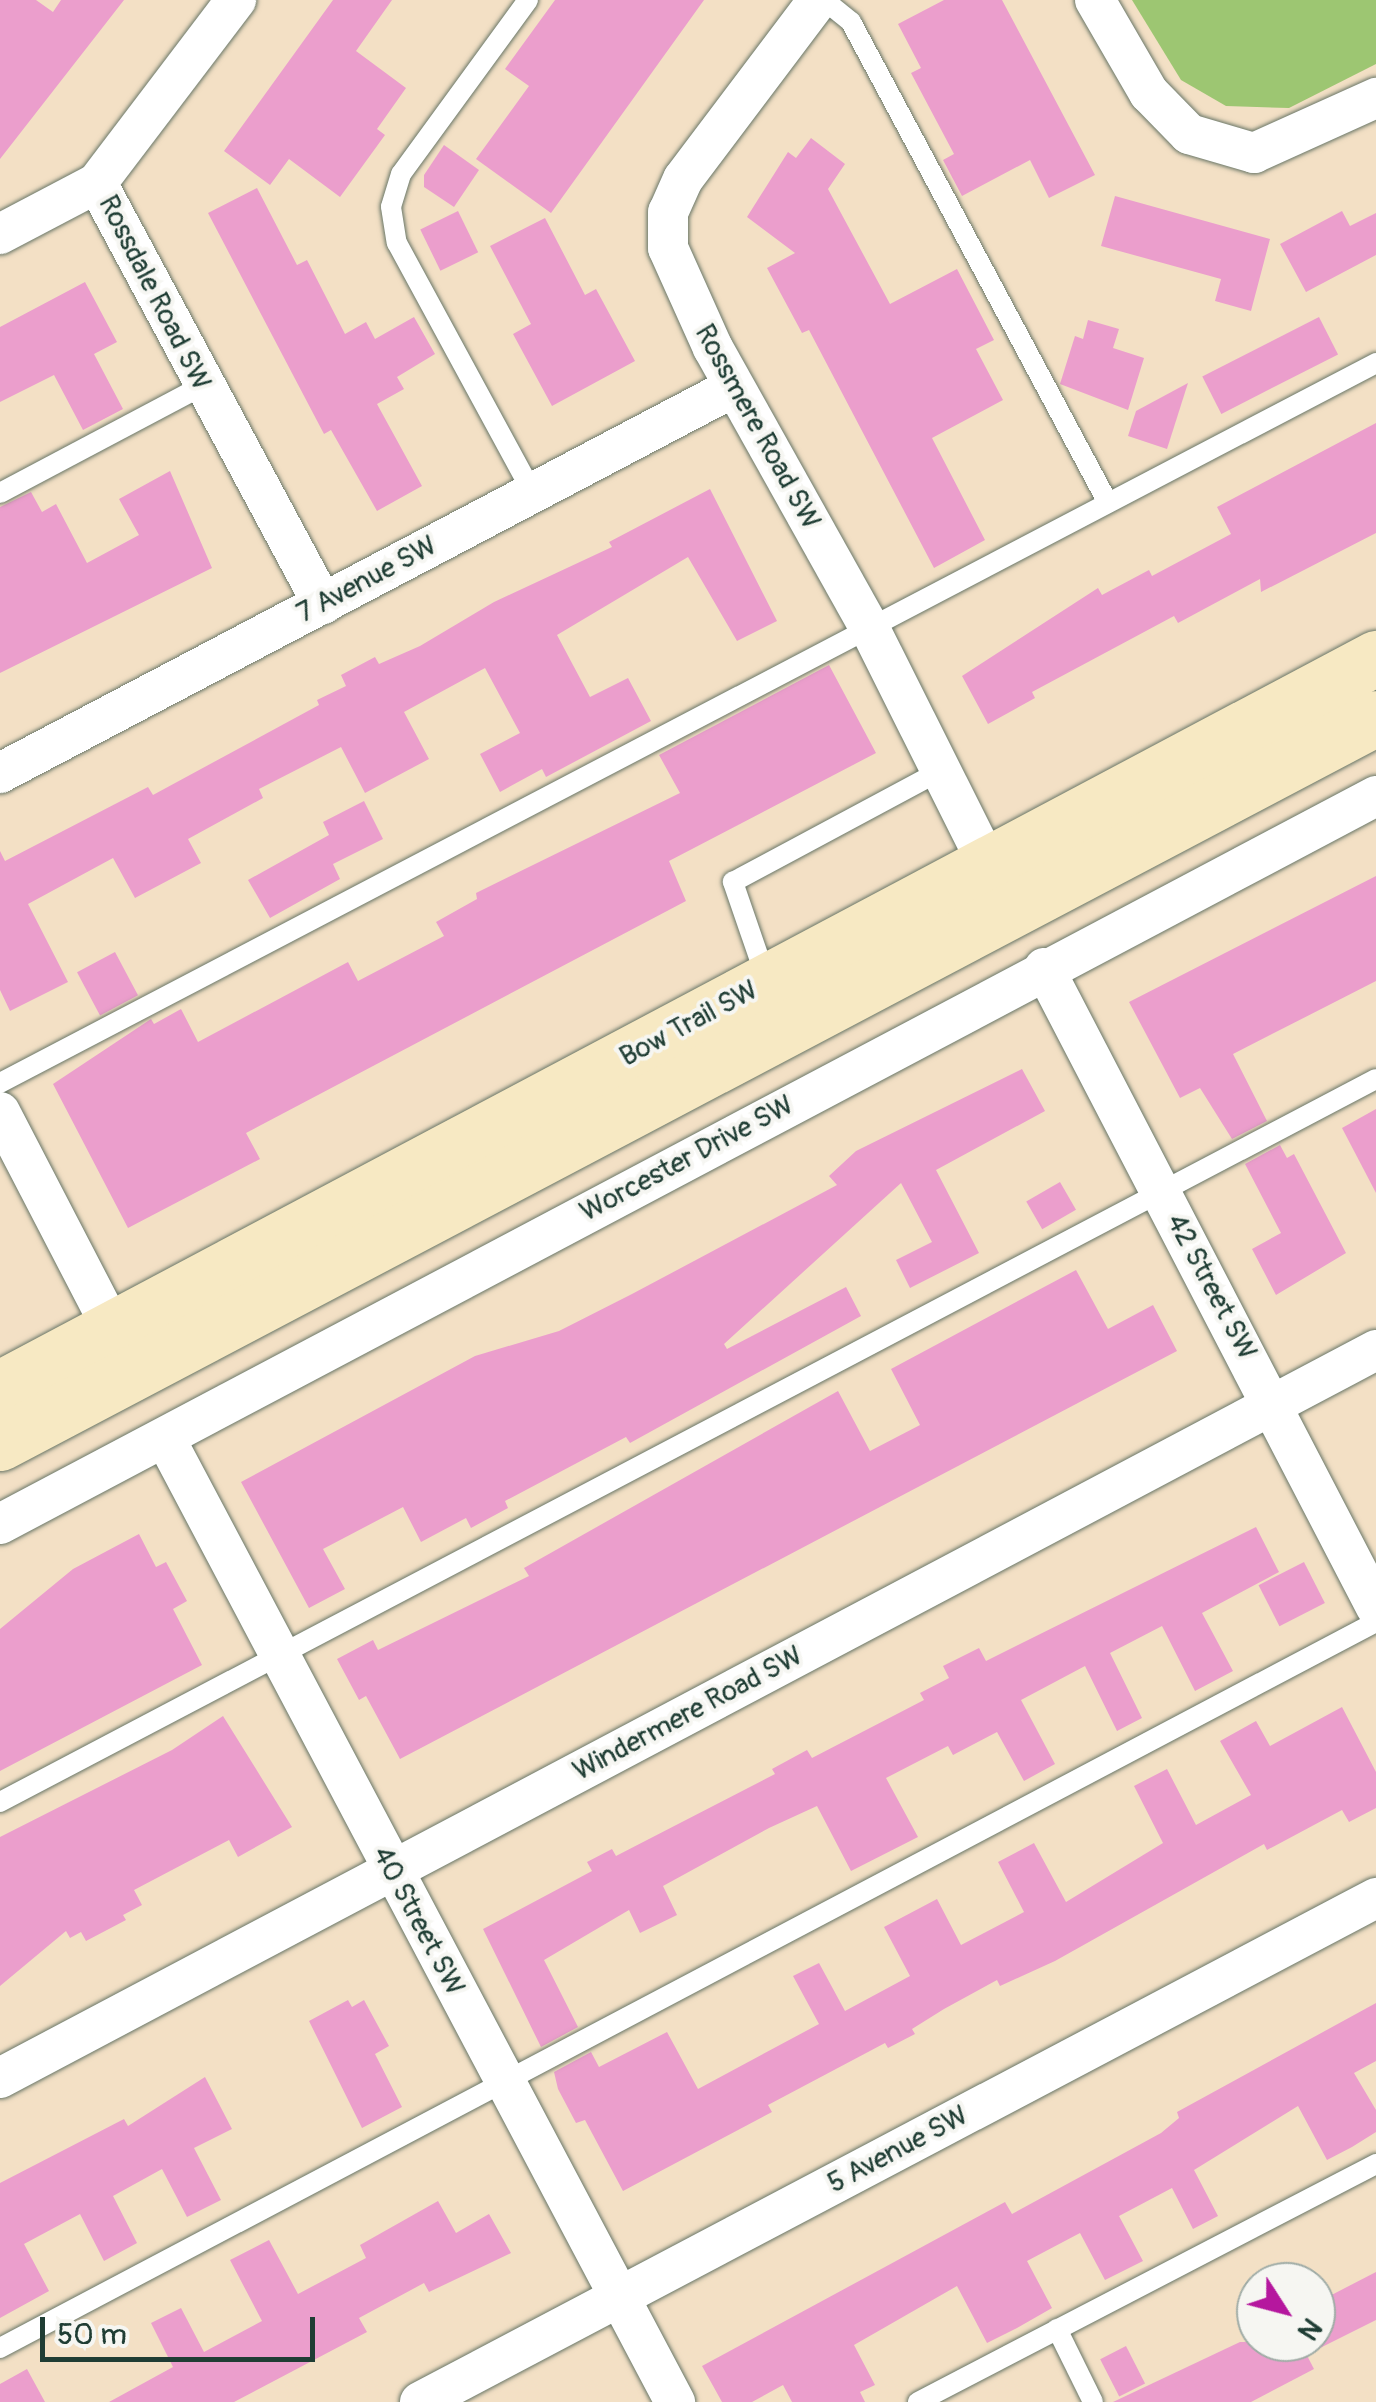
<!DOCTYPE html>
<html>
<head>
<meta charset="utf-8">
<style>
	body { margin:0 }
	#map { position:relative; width:1376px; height:2402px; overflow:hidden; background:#f3e0c5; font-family:Pangolin,sans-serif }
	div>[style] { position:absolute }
	.green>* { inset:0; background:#9dc672 }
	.building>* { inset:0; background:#eb9ecc; transform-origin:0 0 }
	.roads { filter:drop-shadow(0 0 2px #697667) drop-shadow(0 0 2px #697667) }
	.service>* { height:20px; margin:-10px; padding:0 10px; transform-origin:10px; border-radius:10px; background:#fff }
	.minor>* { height:40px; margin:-20px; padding:0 20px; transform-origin:20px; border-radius:20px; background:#fff }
	.secondary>* { height:55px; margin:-27.5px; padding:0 27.5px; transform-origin:27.5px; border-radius:27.5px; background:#f7e9c3 }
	span { translate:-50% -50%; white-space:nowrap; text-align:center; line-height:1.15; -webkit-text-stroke:8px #f6f6f2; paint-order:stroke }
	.street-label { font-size:28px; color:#1f3d34 }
	.north { position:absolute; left:1236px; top:2262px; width:100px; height:100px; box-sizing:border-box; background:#f6f6f2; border:2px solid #a0aca6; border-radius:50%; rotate:126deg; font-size:28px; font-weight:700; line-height:40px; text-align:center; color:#1f3d34 }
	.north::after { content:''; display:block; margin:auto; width:35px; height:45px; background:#b5179e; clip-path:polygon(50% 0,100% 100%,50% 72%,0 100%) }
	.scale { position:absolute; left:40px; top:2317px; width:275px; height:45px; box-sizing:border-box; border:5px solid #1f3d34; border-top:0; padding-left:12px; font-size:30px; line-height:35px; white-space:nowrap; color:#1f3d34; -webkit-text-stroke:8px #f6f6f2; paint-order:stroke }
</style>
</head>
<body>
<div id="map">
	<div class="green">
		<div style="clip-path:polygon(1132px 0,1376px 0,1376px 64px,1289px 108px,1226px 106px,1181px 80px)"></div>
	</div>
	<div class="building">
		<div style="clip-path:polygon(0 0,36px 0,53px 12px,61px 0,124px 0,0 159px)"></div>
		<div style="clip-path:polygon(333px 0,392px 0,356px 51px,406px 88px,377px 129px,385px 135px,340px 197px,289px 159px,270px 185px,224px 151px)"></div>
		<div style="clip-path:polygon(555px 0,704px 0,551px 213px,476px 159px,529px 86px,505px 69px)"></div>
		<div style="clip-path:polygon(944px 0,1002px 0,1095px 175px,1049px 198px,1030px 160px,962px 196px,943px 160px,954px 154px,911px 73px,921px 68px,898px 24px)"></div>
		<div style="clip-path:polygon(811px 138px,845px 164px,828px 189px,890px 304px,957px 269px,994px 340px,976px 349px,1003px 400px,932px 438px,985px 540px,934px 568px,809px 330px,802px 333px,767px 268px,795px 253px,747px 217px,788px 152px,796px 158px)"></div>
		<div style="clip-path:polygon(444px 145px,479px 170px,454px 207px,424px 187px,424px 175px)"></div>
		<div style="clip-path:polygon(257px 188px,297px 265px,307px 260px,345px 334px,366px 322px,375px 339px,414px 317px,435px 354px,397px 377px,404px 389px,377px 404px,422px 486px,377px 511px,331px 430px,324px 434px,208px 213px)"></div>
		<div style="clip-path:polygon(1115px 196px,1270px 239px,1251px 311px,1215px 301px,1221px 279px,1101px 246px)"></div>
		<div style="left:458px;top:211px;width:46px;height:42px;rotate:64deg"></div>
		<div style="clip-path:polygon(1342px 211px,1350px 226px,1376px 213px,1376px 255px,1306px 292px,1280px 244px)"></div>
		<div style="clip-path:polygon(545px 218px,585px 295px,596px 289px,635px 361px,552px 406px,513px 334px,531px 324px,490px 246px)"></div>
		<div style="clip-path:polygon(85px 282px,117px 342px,94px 354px,123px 409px,83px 430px,54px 375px,0 402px,0 327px)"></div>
		<div style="left:1319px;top:317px;width:42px;height:131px;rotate:63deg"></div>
		<div style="clip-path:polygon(1088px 320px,1119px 329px,1113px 348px,1144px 358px,1128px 410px,1060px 384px,1075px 336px,1083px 339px)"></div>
		<div style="clip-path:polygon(1188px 383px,1167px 449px,1128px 436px,1136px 411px)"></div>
		<div style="clip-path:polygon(1376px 423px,1376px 533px,1261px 592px,1260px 579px,1178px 623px,1174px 616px,1032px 692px,1035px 698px,988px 724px,962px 676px,1098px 588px,1102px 595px,1149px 570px,1152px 576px,1231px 534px,1217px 507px)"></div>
		<div style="clip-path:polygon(170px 471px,212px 568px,0 673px,0 507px,31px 492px,42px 512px,56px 504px,87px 563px,139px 535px,119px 499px)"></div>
		<div style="clip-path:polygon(710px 489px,777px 621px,737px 641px,688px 557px,557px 635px,590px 697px,628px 678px,651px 721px,546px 777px,542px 769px,500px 792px,480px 754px,520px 733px,485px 668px,404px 712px,429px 759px,365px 793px,341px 747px,259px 789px,263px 798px,188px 839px,201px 863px,135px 898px,113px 858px,28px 904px,68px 982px,10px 1011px,0 990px,0 851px,5px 861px,148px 787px,153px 795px,319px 705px,317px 700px,346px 686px,341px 675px,375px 657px,379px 664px,420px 646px,494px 602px,612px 547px,609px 542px)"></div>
		<div style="clip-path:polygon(829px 665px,876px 753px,669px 861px,686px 901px,246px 1133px,260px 1159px,128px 1228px,53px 1084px,151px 1019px,154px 1024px,181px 1009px,198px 1042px,348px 962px,358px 981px,444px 936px,436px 922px,477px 899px,476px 893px,680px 793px,659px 755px)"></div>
		<div style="clip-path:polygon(364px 801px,383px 839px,333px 864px,340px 879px,270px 918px,248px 880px,329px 835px,323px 822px)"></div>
		<div style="clip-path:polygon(1376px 876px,1376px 981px,1233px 1054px,1267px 1121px,1232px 1139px,1200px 1088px,1180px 1098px,1129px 1002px)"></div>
		<div style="left:115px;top:952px;width:49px;height:43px;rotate:62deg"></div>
		<div style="clip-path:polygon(1022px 1069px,1045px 1111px,936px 1170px,979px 1253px,910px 1288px,896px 1260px,932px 1242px,901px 1183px,724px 1344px,727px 1349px,846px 1287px,861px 1316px,630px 1443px,626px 1437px,505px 1501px,508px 1508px,471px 1528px,466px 1518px,421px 1542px,403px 1507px,323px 1549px,345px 1589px,309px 1608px,241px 1482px,475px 1356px,559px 1331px,632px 1294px,837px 1185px,829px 1176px,856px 1151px)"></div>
		<div style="clip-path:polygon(1376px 1109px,1376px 1193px,1342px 1128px)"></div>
		<div style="clip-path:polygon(1280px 1145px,1287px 1158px,1294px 1154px,1346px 1253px,1276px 1295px,1252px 1249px,1281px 1233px,1245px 1164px)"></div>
		<div style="left:1060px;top:1182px;width:32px;height:39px;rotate:60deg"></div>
		<div style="clip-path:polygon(1076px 1270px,1108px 1329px,1153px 1305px,1177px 1351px,400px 1759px,366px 1696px,359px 1700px,337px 1659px,373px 1640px,378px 1650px,529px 1576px,524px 1568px,838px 1391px,870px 1451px,920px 1425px,891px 1369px)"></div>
		<div style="clip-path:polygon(1256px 1527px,1279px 1572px,1202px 1613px,1233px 1671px,1195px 1691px,1162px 1626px,1110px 1653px,1142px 1718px,1117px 1731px,1085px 1666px,1021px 1700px,1055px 1764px,1024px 1781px,997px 1732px,953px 1755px,948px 1746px,886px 1778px,918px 1837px,851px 1871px,817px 1806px,769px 1828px,663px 1886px,677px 1915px,640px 1933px,629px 1910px,544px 1960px,578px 2027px,541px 2047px,483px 1929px,592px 1871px,587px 1862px,612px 1849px,616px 1856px,775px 1774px,772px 1769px,807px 1750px,812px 1758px,924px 1700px,920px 1693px,949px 1678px,943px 1666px,979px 1648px,986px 1661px)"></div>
		<div style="clip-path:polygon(139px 1534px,156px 1567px,166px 1562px,187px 1601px,173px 1609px,202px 1665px,0 1771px,0 1629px,73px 1569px)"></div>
		<div style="left:1304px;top:1562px;width:46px;height:51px;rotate:63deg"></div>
		<div style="clip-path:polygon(1342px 1707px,1376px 1772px,1376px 1808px,1349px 1822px,1342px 1810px,1267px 1850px,1264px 1844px,1055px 1961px,1000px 1986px,997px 1980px,944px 2009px,912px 2029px,915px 2034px,888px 2048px,885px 2043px,768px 2105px,772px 2112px,623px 2191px,585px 2120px,576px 2123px,558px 2089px,554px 2072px,591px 2052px,599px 2067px,667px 2032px,698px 2089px,819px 2024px,793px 1976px,819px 1963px,845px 2011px,910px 1976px,884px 1927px,937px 1899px,961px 1945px,1024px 1912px,998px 1862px,1034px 1843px,1066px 1902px,1163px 1843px,1134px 1786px,1167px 1769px,1196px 1825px,1251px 1795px,1220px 1741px,1256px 1721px,1270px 1746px)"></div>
		<div style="clip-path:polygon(223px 1716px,292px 1827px,238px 1857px,229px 1840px,134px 1890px,142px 1905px,123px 1915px,126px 1920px,86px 1941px,81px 1932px,70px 1938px,66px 1931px,0 1986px,0 1837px,172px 1750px)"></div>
		<div style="clip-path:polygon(348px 2000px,352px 2007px,364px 2000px,389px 2046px,375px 2054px,402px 2107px,362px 2128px,309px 2021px)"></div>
		<div style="clip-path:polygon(1376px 2003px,1376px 2061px,1354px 2073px,1376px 2110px,1376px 2132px,1352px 2147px,1327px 2160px,1298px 2106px,1194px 2170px,1218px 2216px,1193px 2229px,1172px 2188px,1119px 2216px,1143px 2261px,1105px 2280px,1080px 2233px,1027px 2261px,1052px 2308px,1017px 2328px,987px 2343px,957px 2286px,854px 2345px,875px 2385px,860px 2392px,865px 2402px,792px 2402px,783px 2385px,752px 2402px,722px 2402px,702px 2366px,1005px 2202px,1012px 2214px,1161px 2133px,1179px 2118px,1177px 2112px)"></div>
		<div style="clip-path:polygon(205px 2077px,232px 2129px,194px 2148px,221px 2200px,187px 2217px,162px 2169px,113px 2196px,137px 2243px,104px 2261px,80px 2214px,24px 2244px,49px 2291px,0 2318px,0 2183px,124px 2119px,128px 2126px)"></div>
		<div style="clip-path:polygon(438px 2201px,456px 2233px,489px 2214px,511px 2253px,429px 2292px,424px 2283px,359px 2318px,367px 2332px,234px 2402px,109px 2402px,173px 2367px,151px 2323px,181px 2308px,204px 2352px,262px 2321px,230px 2260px,269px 2240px,298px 2294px,366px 2258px,360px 2245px)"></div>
		<div style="clip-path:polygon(1376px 2272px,1376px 2320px,1316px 2350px,1316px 2303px)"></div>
		<div style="clip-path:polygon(1240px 2342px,1300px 2342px,1314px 2369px,1251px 2402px,1113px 2402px)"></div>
		<div style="left:1126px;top:2346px;width:42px;height:29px;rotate:63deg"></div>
		<div style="clip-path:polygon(27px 2369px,45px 2402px,0 2402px,0 2384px)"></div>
	</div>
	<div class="roads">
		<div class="service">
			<div style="left:528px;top:0;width:215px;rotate:126.1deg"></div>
			<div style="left:401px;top:174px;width:34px;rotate:107deg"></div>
			<div style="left:391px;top:207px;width:36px;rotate:81deg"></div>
			<div style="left:397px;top:243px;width:285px;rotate:61.5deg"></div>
			<div style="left:824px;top:0;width:35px;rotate:39deg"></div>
			<div style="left:851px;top:22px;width:545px;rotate:61.88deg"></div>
			<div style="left:0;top:493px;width:229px;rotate:-27.9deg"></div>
			<div style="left:766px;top:978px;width:102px;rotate:-109deg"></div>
			<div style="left:733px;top:882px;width:237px;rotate:-28.2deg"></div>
			<div style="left:0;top:1083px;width:1553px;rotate:-27.62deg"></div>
			<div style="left:0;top:1802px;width:1554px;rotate:-27.72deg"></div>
			<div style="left:1057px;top:2329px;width:81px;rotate:63.7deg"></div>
			<div style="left:0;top:2348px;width:1556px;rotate:-27.82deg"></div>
			<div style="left:918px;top:2402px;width:516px;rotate:-27.46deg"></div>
		</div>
		<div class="minor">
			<div style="left:818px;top:0;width:224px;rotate:127deg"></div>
			<div style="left:683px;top:179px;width:36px;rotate:114deg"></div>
			<div style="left:668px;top:212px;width:36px;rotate:90deg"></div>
			<div style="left:668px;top:248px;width:110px;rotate:65.8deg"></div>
			<div style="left:713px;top:348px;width:322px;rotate:60.8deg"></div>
			<div style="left:870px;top:629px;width:266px;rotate:63.4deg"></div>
			<div style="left:1095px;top:0;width:108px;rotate:59.9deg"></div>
			<div style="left:1149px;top:93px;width:57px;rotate:45.7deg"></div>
			<div style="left:1189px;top:134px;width:68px;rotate:16.3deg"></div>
			<div style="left:1254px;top:153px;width:134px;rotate:-24.3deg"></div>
			<div style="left:97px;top:183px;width:478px;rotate:61.8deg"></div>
			<div style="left:0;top:234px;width:110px;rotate:-27.7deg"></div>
			<div style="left:97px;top:183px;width:230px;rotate:-52.8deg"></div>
			<div style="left:0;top:773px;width:829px;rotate:-27.74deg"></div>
			<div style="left:1044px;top:968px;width:720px;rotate:62.55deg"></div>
			<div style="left:0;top:1112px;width:243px;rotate:62.6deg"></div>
			<div style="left:165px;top:1438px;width:1091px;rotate:62.12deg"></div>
			<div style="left:0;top:1524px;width:1557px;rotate:-27.88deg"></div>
			<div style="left:0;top:2078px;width:1557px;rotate:-27.88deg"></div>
			<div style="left:420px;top:2402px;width:1081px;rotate:-27.8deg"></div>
		</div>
		<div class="secondary">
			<div style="left:0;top:1388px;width:1558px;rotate:-27.95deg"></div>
			<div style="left:0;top:1443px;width:1555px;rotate:-27.78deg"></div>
		</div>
	</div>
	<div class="street-label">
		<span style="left:154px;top:293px;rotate:63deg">Rossdale Road SW</span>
		<span style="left:757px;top:427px;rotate:61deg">Rossmere Road SW</span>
		<span style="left:367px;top:580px;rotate:-28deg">7 Avenue SW</span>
		<span style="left:689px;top:1024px;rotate:-28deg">Bow Trail SW</span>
		<span style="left:687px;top:1159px;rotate:-28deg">Worcester Drive SW</span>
		<span style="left:1211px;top:1287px;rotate:62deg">42 Street SW</span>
		<span style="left:688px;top:1714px;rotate:-28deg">Windermere Road SW</span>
		<span style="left:418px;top:1921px;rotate:62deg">40 Street SW</span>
		<span style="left:898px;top:2150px;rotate:-28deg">5 Avenue SW</span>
	</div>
	<div class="north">N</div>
	<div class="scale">50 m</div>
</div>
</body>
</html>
